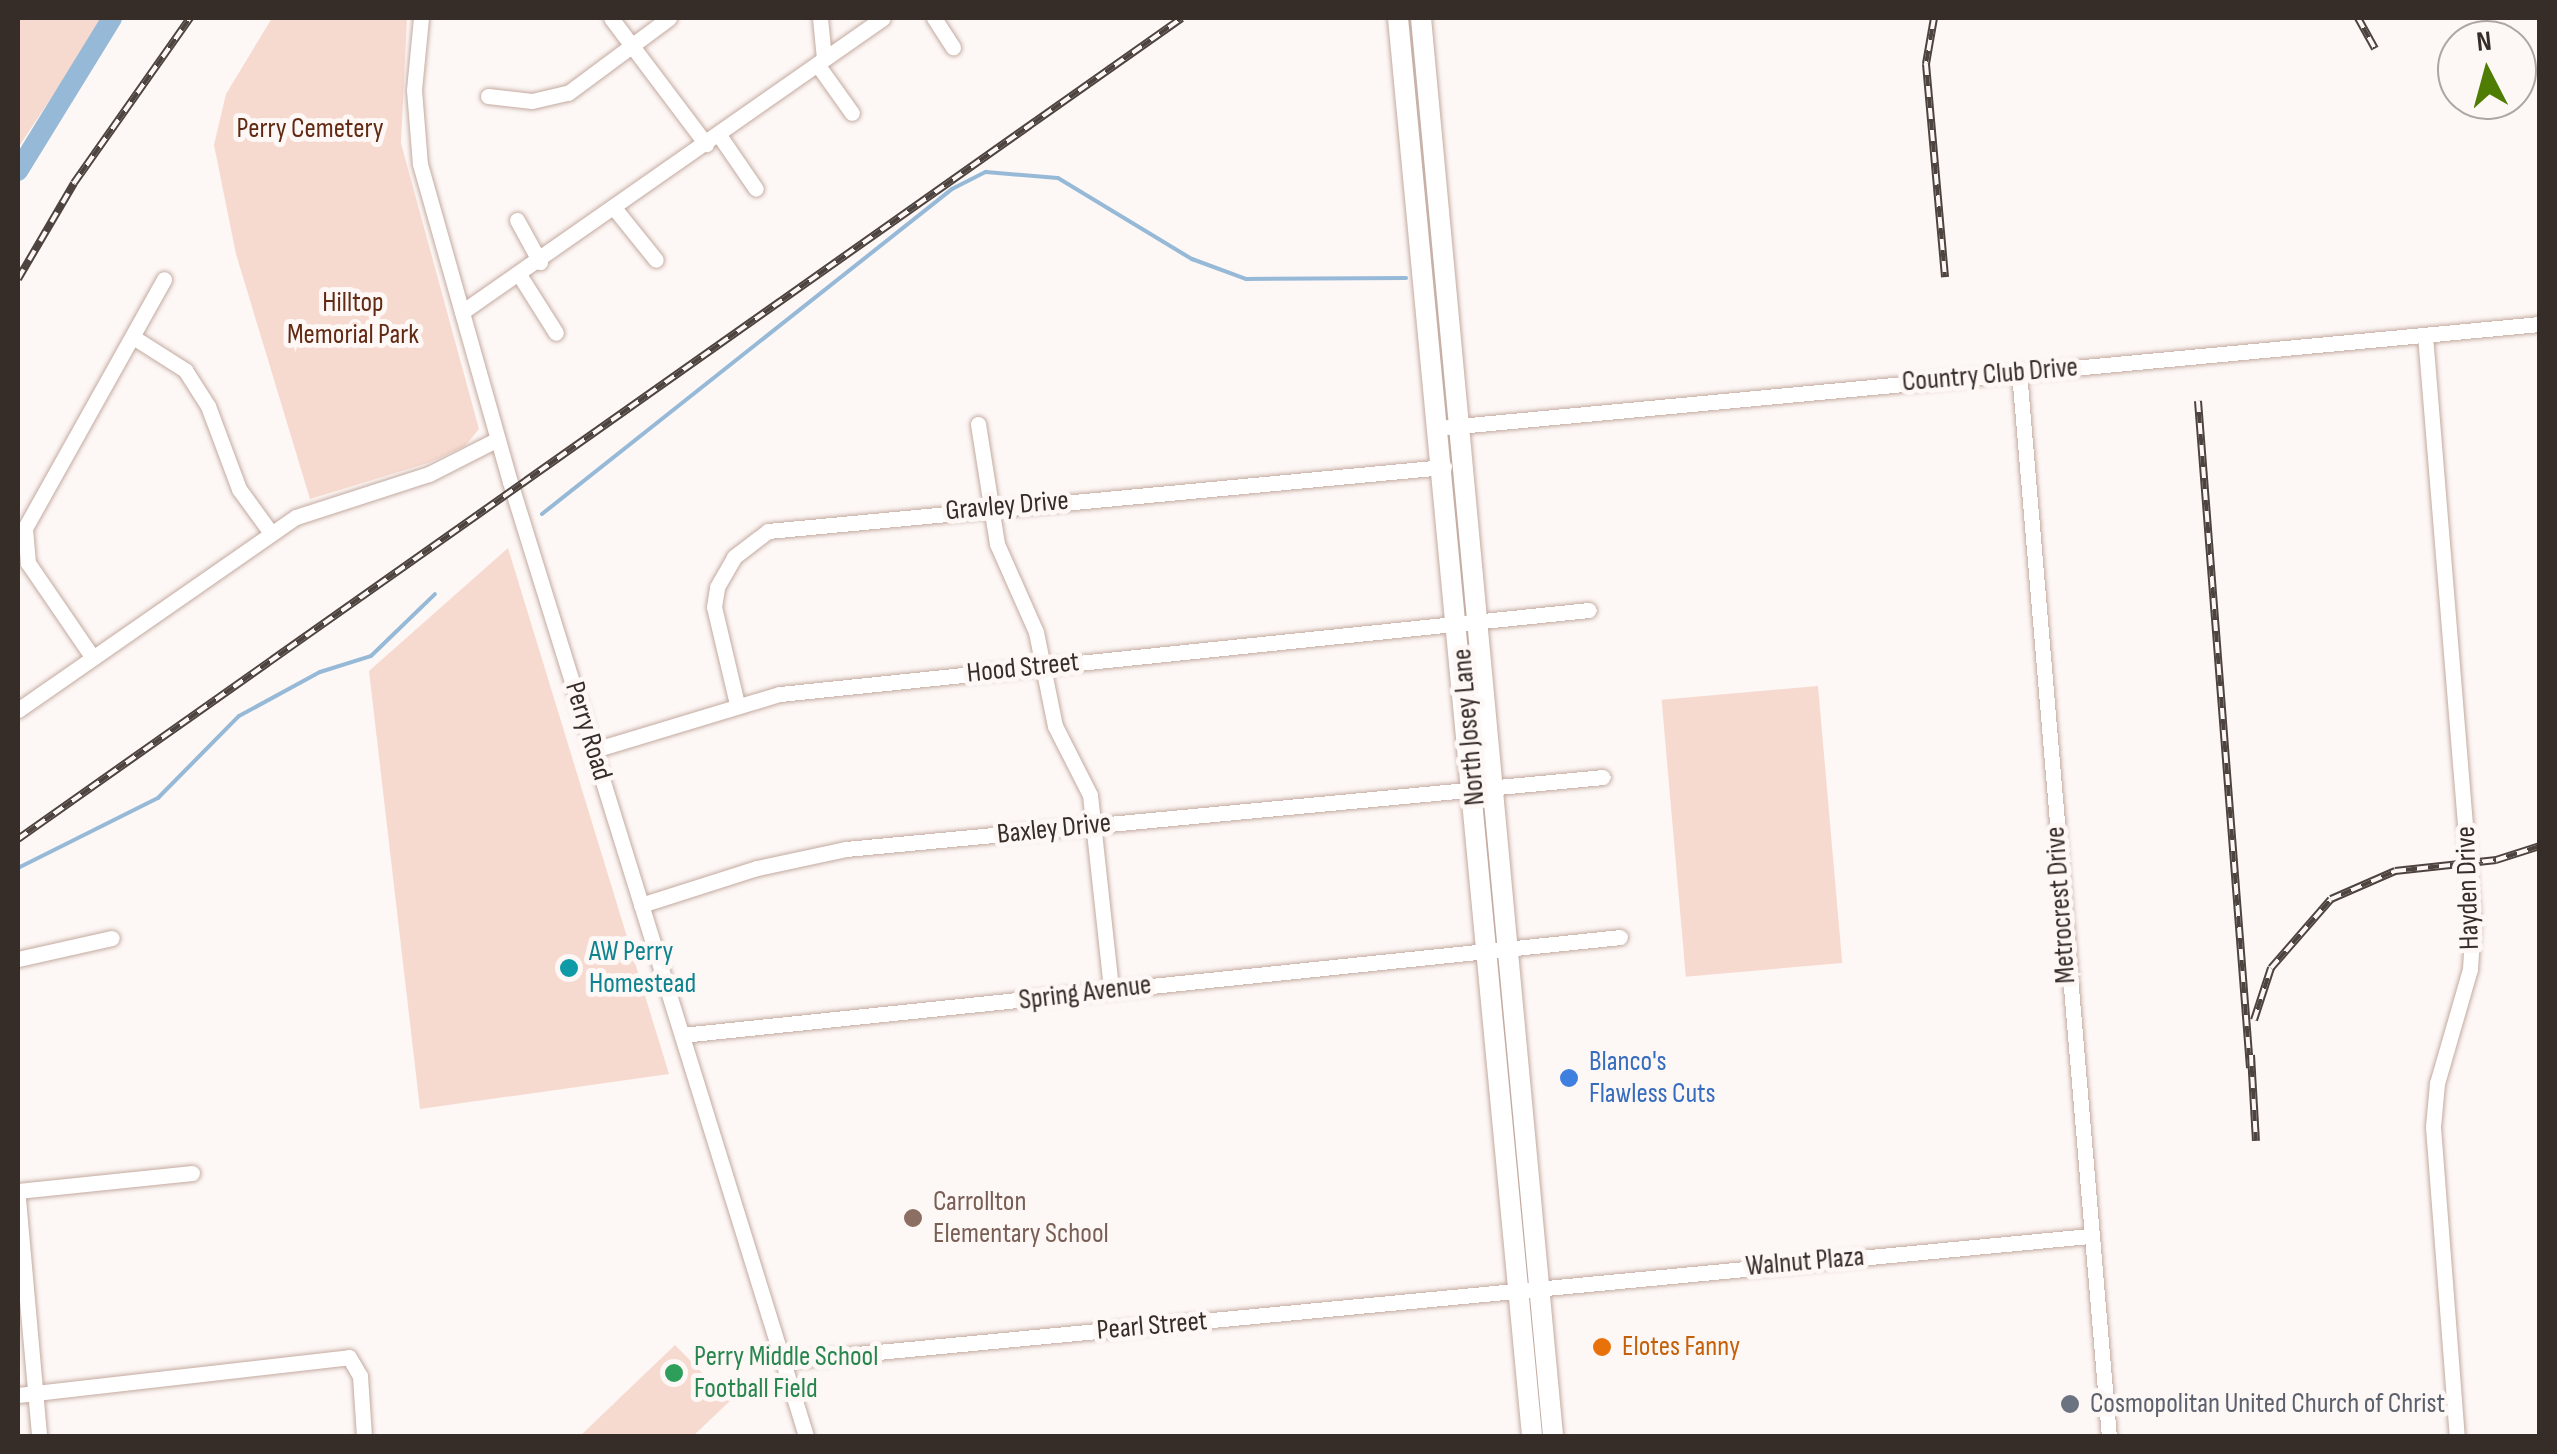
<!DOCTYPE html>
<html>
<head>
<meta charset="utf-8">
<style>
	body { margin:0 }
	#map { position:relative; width:2557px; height:1454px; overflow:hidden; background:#fdf7f5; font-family:"Sofia Sans Condensed",sans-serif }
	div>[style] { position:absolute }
	.green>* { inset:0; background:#f7dacf; transform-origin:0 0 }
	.stream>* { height:4px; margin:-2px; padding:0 2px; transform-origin:2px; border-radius:2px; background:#97b9d8 }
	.river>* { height:20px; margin:-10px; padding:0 10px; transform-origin:10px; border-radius:10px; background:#97b9d8 }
	.roads { filter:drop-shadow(0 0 2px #c3aaa0) drop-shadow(0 0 2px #c3aaa0) }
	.minor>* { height:15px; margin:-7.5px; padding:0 7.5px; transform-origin:7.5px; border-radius:7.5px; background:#fff }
	.major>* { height:20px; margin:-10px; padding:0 10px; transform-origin:10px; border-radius:10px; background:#fff }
	.rail>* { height:8px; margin-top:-4px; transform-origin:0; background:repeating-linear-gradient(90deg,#fdf7f5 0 11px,#4d433f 0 22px); box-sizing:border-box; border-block:2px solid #4d433f }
	.dots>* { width:28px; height:28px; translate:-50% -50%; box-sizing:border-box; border:5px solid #fdf7f5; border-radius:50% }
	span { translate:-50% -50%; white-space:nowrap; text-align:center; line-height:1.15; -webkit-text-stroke:10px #fdf7f5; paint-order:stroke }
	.park-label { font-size:28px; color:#622a13 }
	.street-label { font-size:28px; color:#362c28 }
	.culture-label { font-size:28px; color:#0d838f }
	.left { translate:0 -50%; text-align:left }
	.shop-label { font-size:28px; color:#366cbe }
	.education-label { font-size:28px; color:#785e54 }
	.food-label { font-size:28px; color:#c56008 }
	.leisure-label { font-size:28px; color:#27864d }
	.worship-label { font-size:28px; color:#5b616d }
	.frame { position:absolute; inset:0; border:20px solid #362c28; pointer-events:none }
	.north { position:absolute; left:2437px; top:20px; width:100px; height:100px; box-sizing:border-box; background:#fdf7f5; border:2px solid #ada6a3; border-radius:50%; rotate:354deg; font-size:28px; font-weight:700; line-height:40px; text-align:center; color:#362c28 }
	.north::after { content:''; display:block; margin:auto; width:35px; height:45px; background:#4f7c02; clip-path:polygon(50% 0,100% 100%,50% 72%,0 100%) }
</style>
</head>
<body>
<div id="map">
	<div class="green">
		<div style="clip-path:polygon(18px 18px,104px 18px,18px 148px)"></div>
		<div style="clip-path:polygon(272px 18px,407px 18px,401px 143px,479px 429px,465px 446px,428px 463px,310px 499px,236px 254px,214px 145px,226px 94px)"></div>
		<div style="clip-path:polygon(508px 548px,669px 1074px,420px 1109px,369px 671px)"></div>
		<div style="left:1818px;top:686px;width:278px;height:157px;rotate:85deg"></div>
		<div style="clip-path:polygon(675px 1345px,730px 1401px,693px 1436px,580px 1436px)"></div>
	</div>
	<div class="stream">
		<div style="left:542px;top:514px;width:523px;rotate:-38.4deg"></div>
		<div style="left:952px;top:189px;width:38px;rotate:-27deg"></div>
		<div style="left:986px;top:172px;width:72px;rotate:4.8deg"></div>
		<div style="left:1058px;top:178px;width:157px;rotate:31.2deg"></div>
		<div style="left:1192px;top:259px;width:58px;rotate:20.3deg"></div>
		<div style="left:1246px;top:279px;width:160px;rotate:-0.4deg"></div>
		<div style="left:18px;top:868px;width:157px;rotate:-26.6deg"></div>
		<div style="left:158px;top:798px;width:115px;rotate:-45.4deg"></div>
		<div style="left:239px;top:716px;width:92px;rotate:-28.5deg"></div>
		<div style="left:320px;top:672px;width:53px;rotate:-17.4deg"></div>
		<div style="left:371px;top:656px;width:89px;rotate:-44.1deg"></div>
	</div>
	<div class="river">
		<div style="left:18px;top:171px;width:180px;rotate:-58.4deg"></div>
	</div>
	<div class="roads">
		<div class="minor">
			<div style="left:421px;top:18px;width:72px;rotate:95.6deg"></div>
			<div style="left:414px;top:90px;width:74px;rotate:85.4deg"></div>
			<div style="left:420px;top:164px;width:330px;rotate:74.2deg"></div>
			<div style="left:510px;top:482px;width:999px;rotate:72.76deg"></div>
			<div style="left:611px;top:18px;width:158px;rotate:53deg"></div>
			<div style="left:820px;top:18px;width:41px;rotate:84.4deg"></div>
			<div style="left:934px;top:18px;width:35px;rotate:57deg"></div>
			<div style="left:817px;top:64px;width:60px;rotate:54.5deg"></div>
			<div style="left:488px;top:96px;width:44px;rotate:6.5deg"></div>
			<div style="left:532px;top:101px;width:37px;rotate:-13deg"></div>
			<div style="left:568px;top:93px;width:126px;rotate:-36.6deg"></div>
			<div style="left:719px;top:135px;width:65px;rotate:55.6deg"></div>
			<div style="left:615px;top:209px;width:65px;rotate:51.2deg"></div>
			<div style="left:517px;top:220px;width:48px;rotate:61.3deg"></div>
			<div style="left:520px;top:276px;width:67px;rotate:57.7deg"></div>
			<div style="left:462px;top:312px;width:513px;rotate:-34.93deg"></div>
			<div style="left:2425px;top:335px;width:589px;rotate:85.33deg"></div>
			<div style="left:2473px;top:922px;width:47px;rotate:93.7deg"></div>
			<div style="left:2470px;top:969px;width:119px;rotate:106.1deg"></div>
			<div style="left:2437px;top:1083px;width:44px;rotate:95.2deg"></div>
			<div style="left:2433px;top:1127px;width:310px;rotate:85.6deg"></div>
			<div style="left:133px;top:337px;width:62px;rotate:32.4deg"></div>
			<div style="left:185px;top:370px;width:43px;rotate:57.4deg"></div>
			<div style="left:208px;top:406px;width:89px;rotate:69.5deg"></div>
			<div style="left:239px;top:489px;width:54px;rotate:54deg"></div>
			<div style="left:2019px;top:372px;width:1068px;rotate:85.17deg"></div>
			<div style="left:978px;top:424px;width:121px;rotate:81deg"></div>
			<div style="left:997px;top:544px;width:96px;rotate:66.1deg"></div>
			<div style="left:1036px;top:632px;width:96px;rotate:78.6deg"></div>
			<div style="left:1055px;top:726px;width:77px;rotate:63.1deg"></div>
			<div style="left:1090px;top:795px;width:195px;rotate:83.8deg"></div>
			<div style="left:1448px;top:427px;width:1097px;rotate:-5.39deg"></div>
			<div style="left:91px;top:655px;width:112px;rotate:-124.4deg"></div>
			<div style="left:28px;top:563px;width:35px;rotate:-95deg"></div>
			<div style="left:25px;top:528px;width:285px;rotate:-60.8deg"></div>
			<div style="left:737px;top:704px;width:100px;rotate:-103.3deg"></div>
			<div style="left:714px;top:607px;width:20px;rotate:-81deg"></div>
			<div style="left:717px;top:587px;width:34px;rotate:-60deg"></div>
			<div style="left:734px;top:557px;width:43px;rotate:-37.4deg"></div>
			<div style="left:768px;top:531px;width:679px;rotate:-5.41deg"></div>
			<div style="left:18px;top:710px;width:338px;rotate:-34.8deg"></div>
			<div style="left:296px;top:517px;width:140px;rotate:-17.9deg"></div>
			<div style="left:429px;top:474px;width:77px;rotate:-26.9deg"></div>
			<div style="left:594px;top:750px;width:194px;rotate:-16.8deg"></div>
			<div style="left:780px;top:694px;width:813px;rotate:-5.93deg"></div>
			<div style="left:641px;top:905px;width:122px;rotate:-17.7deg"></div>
			<div style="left:757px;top:868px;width:91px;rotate:-12.1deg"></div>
			<div style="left:846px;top:849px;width:760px;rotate:-5.43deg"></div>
			<div style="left:18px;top:959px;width:96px;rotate:-12.6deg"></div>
			<div style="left:682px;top:1035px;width:943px;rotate:-5.96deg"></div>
			<div style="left:18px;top:1191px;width:175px;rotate:-5.9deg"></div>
			<div style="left:18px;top:1199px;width:238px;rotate:84.9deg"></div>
			<div style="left:784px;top:1361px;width:1312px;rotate:-5.47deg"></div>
			<div style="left:18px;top:1395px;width:333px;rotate:-6.5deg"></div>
			<div style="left:349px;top:1357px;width:22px;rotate:60deg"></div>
			<div style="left:360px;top:1376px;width:60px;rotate:86.2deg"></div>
		</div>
		<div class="major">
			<div style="left:1398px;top:18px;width:1424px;rotate:84.6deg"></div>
			<div style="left:1421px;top:18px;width:1424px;rotate:84.68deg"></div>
		</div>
	</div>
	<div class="rail">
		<div style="left:1934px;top:18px;width:47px;rotate:99.9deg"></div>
		<div style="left:1926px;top:64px;width:214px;rotate:84.9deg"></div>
		<div style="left:2358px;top:18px;width:35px;rotate:61deg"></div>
		<div style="left:18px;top:279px;width:111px;rotate:-59.7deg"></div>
		<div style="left:74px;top:183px;width:202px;rotate:-54.9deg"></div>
		<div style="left:2198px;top:401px;width:669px;rotate:85.54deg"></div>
		<div style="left:18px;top:839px;width:1424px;rotate:-35.2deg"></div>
		<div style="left:2254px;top:1020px;width:55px;rotate:-71.9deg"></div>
		<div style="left:2271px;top:968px;width:91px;rotate:-49deg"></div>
		<div style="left:2331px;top:899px;width:70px;rotate:-23.6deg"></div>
		<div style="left:2395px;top:871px;width:102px;rotate:-6.2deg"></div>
		<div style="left:2496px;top:860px;width:46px;rotate:-17.7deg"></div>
		<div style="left:2251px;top:1055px;width:86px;rotate:86.7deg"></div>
	</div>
	<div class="dots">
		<div style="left:569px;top:968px;background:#0f9aa8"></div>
		<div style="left:1569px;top:1078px;background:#3f7fe0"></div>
		<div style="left:913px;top:1218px;background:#8d6e63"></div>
		<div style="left:1602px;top:1347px;background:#e8710a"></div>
		<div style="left:674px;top:1373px;background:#2e9e5b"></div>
		<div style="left:2070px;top:1404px;background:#6b7280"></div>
	</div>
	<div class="park-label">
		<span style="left:310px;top:129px">Perry Cemetery</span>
		<span style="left:353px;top:319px">Hilltop<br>Memorial Park</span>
	</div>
	<div class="street-label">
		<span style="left:1990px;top:375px;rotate:-5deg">Country Club Drive</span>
		<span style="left:1007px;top:506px;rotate:-5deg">Gravley Drive</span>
		<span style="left:1023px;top:668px;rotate:-6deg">Hood Street</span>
		<span style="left:1469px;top:727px;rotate:-95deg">North Josey Lane</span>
		<span style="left:588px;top:731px;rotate:73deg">Perry Road</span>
		<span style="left:1054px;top:829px;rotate:-6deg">Baxley Drive</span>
		<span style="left:2468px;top:888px;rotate:-92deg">Hayden Drive</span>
		<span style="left:2061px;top:905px;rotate:-94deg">Metrocrest Drive</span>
		<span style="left:1085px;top:993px;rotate:-7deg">Spring Avenue</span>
		<span style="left:1805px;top:1262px;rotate:-5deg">Walnut Plaza</span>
		<span style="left:1152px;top:1326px;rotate:-5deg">Pearl Street</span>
	</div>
	<div class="culture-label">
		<span class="left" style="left:589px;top:968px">AW Perry<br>Homestead</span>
	</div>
	<div class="shop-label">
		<span class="left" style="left:1589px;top:1078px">Blanco's<br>Flawless Cuts</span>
	</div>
	<div class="education-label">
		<span class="left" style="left:933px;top:1218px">Carrollton<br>Elementary School</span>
	</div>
	<div class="food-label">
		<span class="left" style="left:1622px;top:1347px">Elotes Fanny</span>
	</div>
	<div class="leisure-label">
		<span class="left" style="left:694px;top:1373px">Perry Middle School<br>Football Field</span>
	</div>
	<div class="worship-label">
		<span class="left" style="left:2090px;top:1404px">Cosmopolitan United Church of Christ</span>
	</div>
	<div class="frame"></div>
	<div class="north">N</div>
</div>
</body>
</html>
